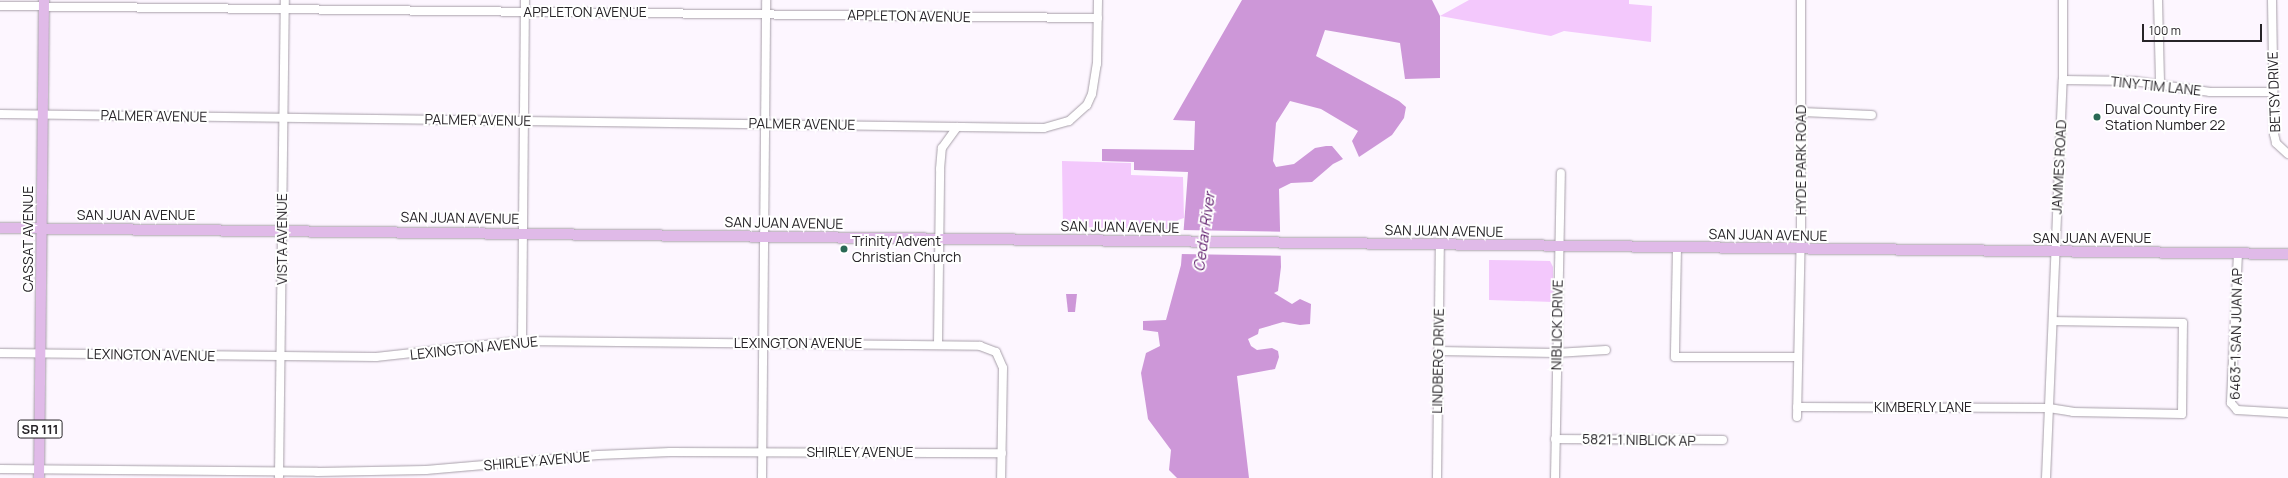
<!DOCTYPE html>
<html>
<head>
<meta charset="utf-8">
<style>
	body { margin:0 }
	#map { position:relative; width:2288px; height:478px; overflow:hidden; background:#fdf6ff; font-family:Manrope,sans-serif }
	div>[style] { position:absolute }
	.green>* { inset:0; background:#f3c8fc }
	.water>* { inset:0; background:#cd97d8 }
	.pier>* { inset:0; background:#fdf6ff; transform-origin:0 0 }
	.roads { filter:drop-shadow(0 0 1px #a79fa9) drop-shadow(0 0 1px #a79fa9) }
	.minor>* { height:8px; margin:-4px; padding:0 4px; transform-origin:4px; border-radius:4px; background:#fff }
	.major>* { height:10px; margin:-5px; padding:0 5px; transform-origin:5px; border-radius:5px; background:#e0bae8 }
	.dots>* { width:11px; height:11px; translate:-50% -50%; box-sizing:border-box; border:2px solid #fff; border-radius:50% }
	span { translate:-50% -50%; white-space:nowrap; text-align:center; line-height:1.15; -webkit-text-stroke:4px #fff; paint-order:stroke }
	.shield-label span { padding:1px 3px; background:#fff; border:1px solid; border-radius:3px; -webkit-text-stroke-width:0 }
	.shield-label { font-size:13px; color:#272428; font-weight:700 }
	.street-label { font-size:14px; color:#272428 }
	.poi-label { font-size:14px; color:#272428 }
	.left { translate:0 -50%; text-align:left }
	.water-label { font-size:15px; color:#62206f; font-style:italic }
	.scale { position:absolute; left:2142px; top:24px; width:120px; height:18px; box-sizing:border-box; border:2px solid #272428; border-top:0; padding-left:5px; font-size:12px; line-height:14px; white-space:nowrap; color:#272428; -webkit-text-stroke:3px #fff; paint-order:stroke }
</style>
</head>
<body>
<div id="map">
	<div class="green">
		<div style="clip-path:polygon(1469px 0,1629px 0,1629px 4px,1652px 6px,1651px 42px,1564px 31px,1551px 36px,1440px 16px)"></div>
		<div style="clip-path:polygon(1062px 161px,1131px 163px,1131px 175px,1183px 177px,1184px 218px,1178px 220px,1174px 229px,1063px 227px)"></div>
		<div style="clip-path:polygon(1489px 260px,1550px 261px,1553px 267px,1553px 302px,1489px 300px)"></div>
	</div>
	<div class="water">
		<div style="clip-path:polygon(1242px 0,1432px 0,1440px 16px,1440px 78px,1405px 79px,1400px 43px,1325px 30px,1316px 56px,1399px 101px,1406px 107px,1404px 118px,1392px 135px,1359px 157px,1352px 141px,1358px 131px,1321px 109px,1290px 101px,1276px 123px,1273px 161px,1276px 167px,1294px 164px,1315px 148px,1326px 146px,1332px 146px,1343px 159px,1333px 164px,1312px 182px,1291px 183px,1279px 189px,1281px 267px,1278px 291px,1274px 293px,1292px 304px,1300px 299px,1311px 304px,1310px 324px,1300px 325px,1283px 322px,1259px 329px,1258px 334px,1248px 339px,1251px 346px,1257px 350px,1272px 348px,1278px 351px,1279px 357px,1275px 369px,1237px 376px,1249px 478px,1177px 478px,1169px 470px,1171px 450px,1148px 419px,1141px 373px,1146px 353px,1160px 346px,1158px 332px,1143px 330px,1143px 321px,1166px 320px,1181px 265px,1188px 172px,1134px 170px,1134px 162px,1102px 161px,1102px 149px,1194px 150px,1195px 121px,1173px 120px)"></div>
		<div style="clip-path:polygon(1066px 294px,1077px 294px,1075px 312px,1068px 312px)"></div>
	</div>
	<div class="pier">
		<div style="left:1181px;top:230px;width:101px;height:24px;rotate:1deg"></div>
	</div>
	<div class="roads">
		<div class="minor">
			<div style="left:2158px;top:0;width:84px;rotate:88.6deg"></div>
			<div style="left:2272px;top:0;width:134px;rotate:89.1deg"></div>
			<div style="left:2274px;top:134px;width:9px;rotate:77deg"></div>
			<div style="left:2276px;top:143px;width:16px;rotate:43deg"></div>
			<div style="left:0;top:6px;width:1098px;rotate:0.63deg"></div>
			<div style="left:2063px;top:80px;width:71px;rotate:0.8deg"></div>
			<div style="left:2134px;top:81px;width:77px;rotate:8.2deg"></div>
			<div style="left:2210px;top:92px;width:63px"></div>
			<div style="left:1801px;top:112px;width:71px;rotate:2.4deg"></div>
			<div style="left:0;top:114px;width:1044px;rotate:0.77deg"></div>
			<div style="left:1044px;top:128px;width:26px;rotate:-16deg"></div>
			<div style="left:1069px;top:121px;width:24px;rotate:-42deg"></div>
			<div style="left:1087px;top:105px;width:12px;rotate:-66deg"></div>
			<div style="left:1092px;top:94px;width:30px;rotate:-81deg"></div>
			<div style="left:1097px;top:64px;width:64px;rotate:-89.1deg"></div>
			<div style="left:1677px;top:248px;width:109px;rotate:91.1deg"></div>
			<div style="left:1675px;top:357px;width:123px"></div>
			<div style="left:2238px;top:253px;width:150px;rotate:92.7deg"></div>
			<div style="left:2231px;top:403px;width:9px;rotate:49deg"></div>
			<div style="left:2237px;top:410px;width:51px;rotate:3.4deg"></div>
			<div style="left:522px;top:341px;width:341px;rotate:-89.5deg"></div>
			<div style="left:938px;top:344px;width:175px;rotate:-89.3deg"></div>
			<div style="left:940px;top:169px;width:21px;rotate:-85deg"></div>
			<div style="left:942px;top:148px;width:26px;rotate:-54deg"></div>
			<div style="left:1438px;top:351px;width:118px;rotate:1deg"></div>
			<div style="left:1556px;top:353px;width:50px;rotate:-3.4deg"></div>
			<div style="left:0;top:353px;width:376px;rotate:0.6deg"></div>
			<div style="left:376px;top:357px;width:147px;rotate:-6.3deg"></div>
			<div style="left:522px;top:341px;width:458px;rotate:0.6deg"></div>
			<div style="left:980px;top:346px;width:17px;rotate:21deg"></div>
			<div style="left:996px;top:352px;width:17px;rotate:66deg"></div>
			<div style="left:1003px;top:368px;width:110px;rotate:91deg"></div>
			<div style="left:1797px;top:407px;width:252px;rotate:0.2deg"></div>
			<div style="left:2049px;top:408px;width:24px;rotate:9deg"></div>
			<div style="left:2073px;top:412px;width:109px;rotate:1.1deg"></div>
			<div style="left:2182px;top:414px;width:91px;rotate:-89.4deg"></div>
			<div style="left:2183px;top:323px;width:130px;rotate:-179.1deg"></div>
			<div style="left:1797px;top:417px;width:186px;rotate:-88.8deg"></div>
			<div style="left:1801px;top:231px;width:231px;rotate:-90deg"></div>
			<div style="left:1555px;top:439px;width:168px;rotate:0.3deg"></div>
			<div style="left:0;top:469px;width:317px;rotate:0.5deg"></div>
			<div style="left:317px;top:472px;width:109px;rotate:-1.1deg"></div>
			<div style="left:426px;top:470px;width:173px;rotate:-5deg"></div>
			<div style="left:598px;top:455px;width:72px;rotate:-2.4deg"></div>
			<div style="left:670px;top:452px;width:332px;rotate:0.2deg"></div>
			<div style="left:279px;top:477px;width:477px;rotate:-89.3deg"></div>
			<div style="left:762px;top:478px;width:478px;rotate:-89.5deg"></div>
			<div style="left:1437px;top:478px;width:233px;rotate:-89.3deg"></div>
			<div style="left:1555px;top:478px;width:305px;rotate:-88.9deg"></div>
			<div style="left:2046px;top:478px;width:398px;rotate:-87.6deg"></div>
			<div style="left:2063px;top:80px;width:80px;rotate:-90deg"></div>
		</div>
		<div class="major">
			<div style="left:0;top:228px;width:2288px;rotate:0.65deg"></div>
			<div style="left:39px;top:478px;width:478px;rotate:-89.4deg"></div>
		</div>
	</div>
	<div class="dots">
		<div style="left:2097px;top:117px;background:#296855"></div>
		<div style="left:844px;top:249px;background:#296855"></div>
	</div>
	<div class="shield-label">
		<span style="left:40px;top:429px">SR 111</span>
	</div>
	<div class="street-label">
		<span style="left:585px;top:12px">APPLETON AVENUE</span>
		<span style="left:909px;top:16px;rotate:1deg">APPLETON AVENUE</span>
		<span style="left:2156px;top:86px;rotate:6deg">TINY TIM LANE</span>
		<span style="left:2274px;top:92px;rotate:-92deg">BETSY DRIVE</span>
		<span style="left:154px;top:116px;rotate:1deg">PALMER AVENUE</span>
		<span style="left:478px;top:120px;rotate:1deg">PALMER AVENUE</span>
		<span style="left:802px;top:124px;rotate:1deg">PALMER AVENUE</span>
		<span style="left:1801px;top:160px;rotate:-90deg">HYDE PARK ROAD</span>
		<span style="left:2059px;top:167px;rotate:-87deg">JAMMES ROAD</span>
		<span style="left:136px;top:215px">SAN JUAN AVENUE</span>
		<span style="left:460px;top:218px;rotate:1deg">SAN JUAN AVENUE</span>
		<span style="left:784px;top:223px;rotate:1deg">SAN JUAN AVENUE</span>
		<span style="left:1120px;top:227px;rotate:1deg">SAN JUAN AVENUE</span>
		<span style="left:1444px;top:231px;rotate:1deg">SAN JUAN AVENUE</span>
		<span style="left:1768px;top:235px;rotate:1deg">SAN JUAN AVENUE</span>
		<span style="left:2092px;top:238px">SAN JUAN AVENUE</span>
		<span style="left:28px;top:239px;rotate:-90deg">CASSAT AVENUE</span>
		<span style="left:282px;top:239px;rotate:-90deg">VISTA AVENUE</span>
		<span style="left:1557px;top:325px;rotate:-89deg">NIBLICK DRIVE</span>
		<span style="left:2236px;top:334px;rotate:-89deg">6463-1 SAN JUAN AP</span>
		<span style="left:798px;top:343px">LEXINGTON AVENUE</span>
		<span style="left:474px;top:348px;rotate:-6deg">LEXINGTON AVENUE</span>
		<span style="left:151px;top:355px;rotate:1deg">LEXINGTON AVENUE</span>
		<span style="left:1438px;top:361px;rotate:-89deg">LINDBERG DRIVE</span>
		<span style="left:1923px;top:407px">KIMBERLY LANE</span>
		<span style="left:1639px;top:440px;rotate:1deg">5821-1 NIBLICK AP</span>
		<span style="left:860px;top:452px">SHIRLEY AVENUE</span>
		<span style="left:537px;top:461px;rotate:-5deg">SHIRLEY AVENUE</span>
	</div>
	<div class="poi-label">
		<span class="left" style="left:2105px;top:117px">Duval County Fire<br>Station Number 22</span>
		<span class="left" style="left:852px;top:249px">Trinity Advent<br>Christian Church</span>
	</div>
	<div class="water-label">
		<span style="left:1204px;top:232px;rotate:-82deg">Cedar River</span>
	</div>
	<div class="scale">100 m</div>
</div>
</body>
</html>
